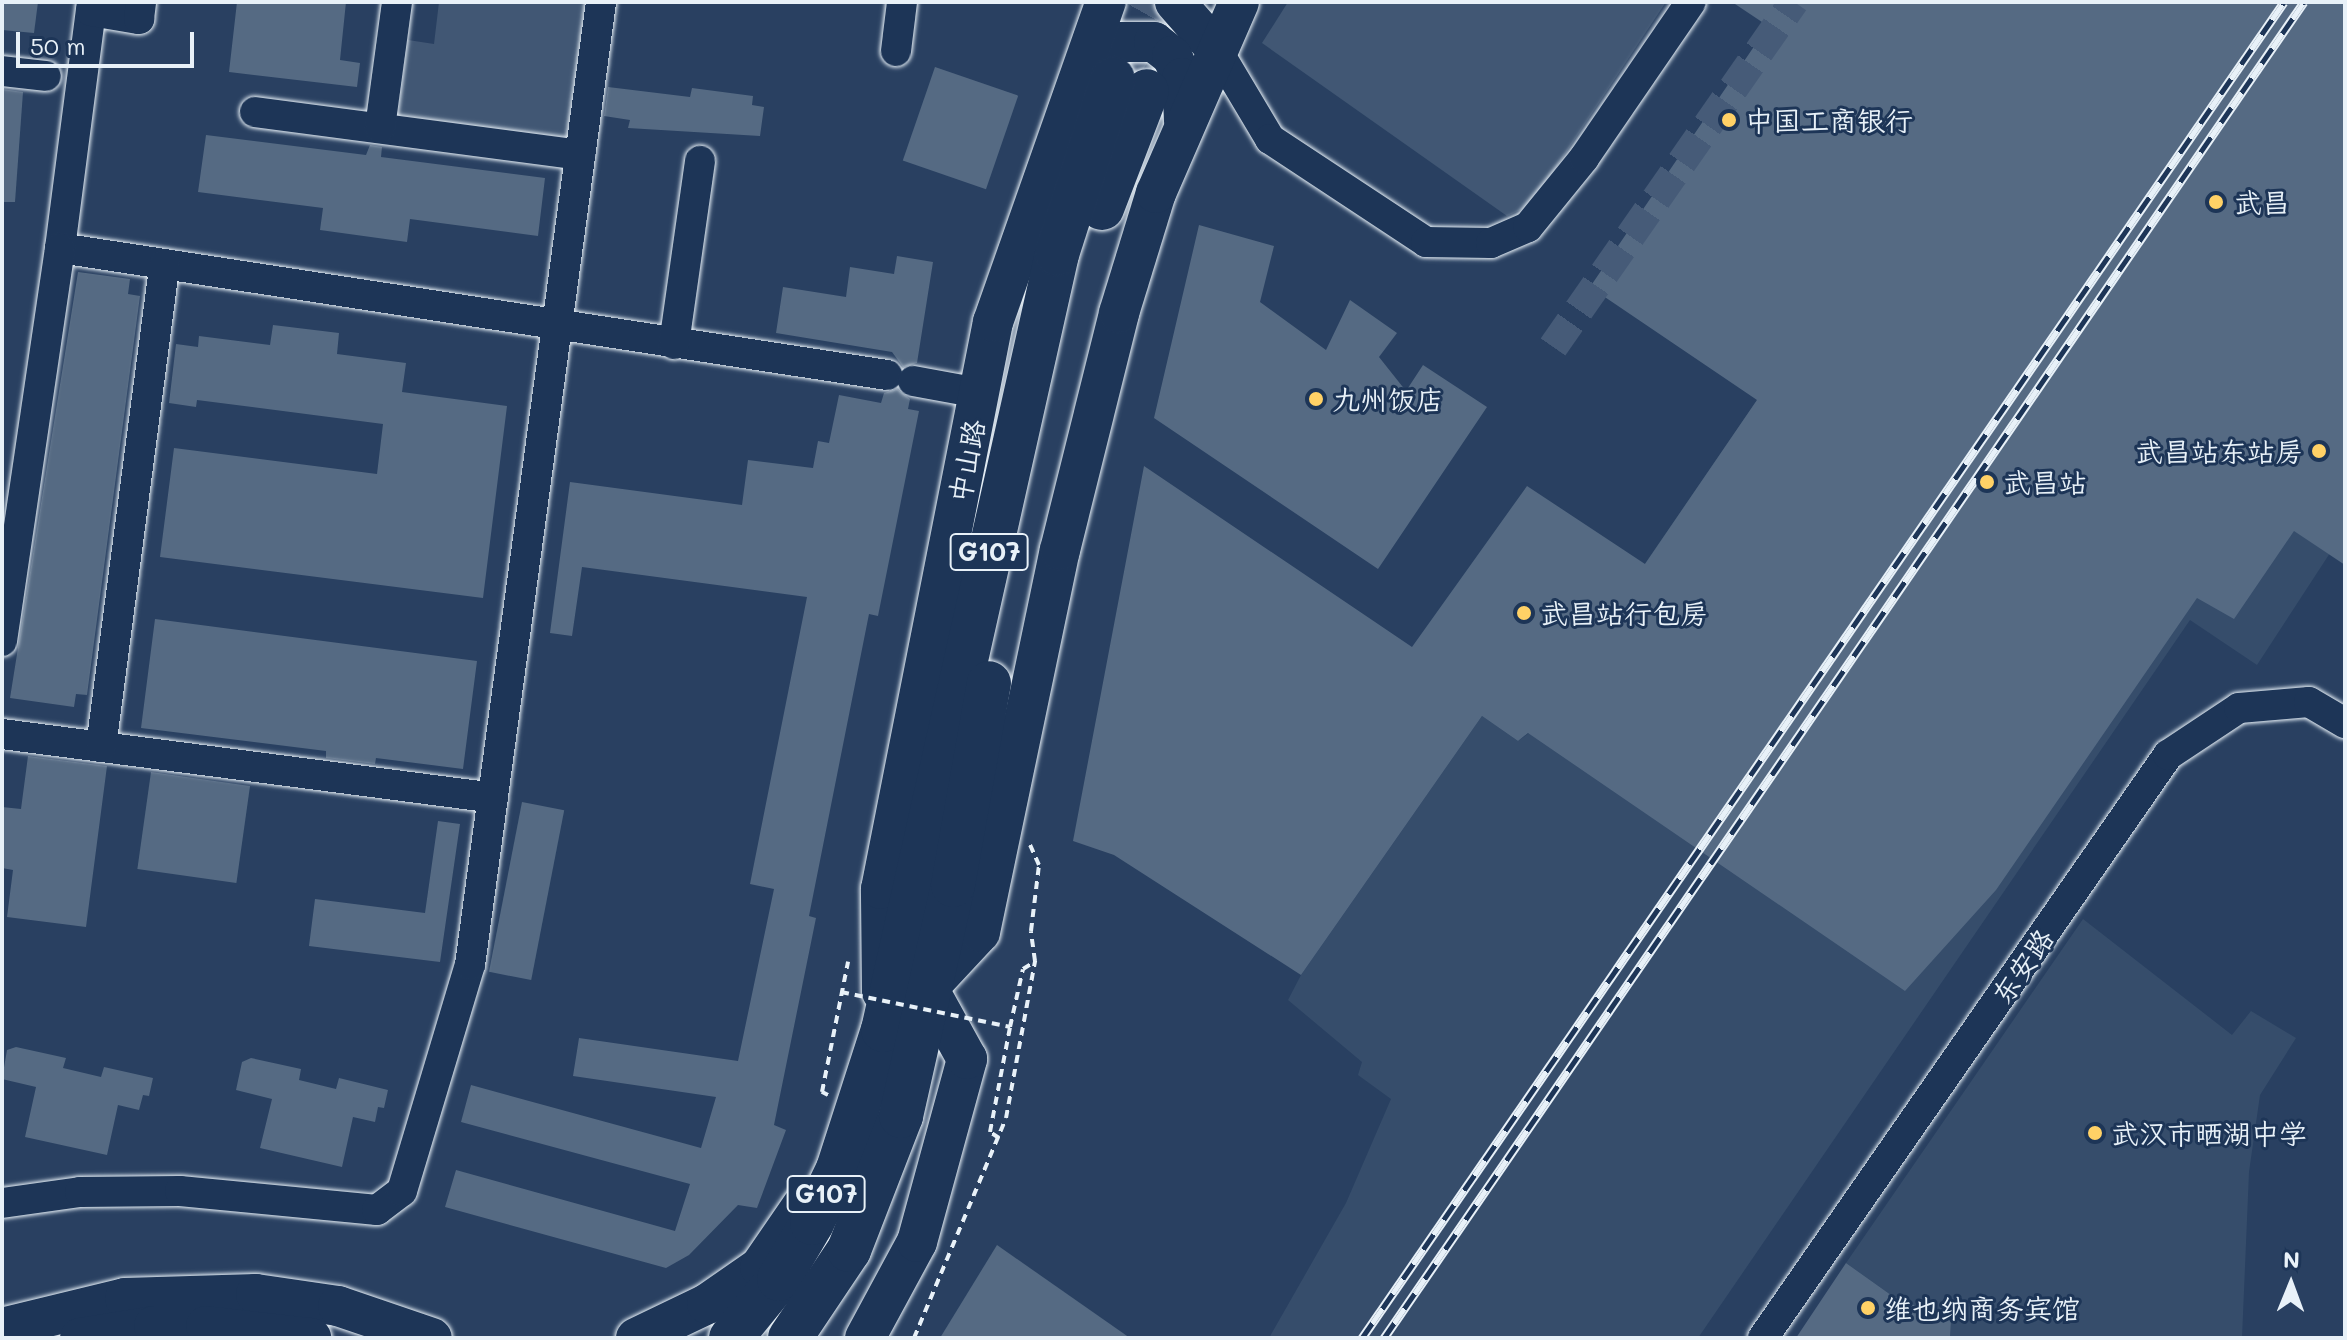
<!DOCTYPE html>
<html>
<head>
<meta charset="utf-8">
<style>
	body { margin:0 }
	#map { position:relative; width:2347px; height:1340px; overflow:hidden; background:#294061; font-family:Mali,"LXGW WenKai TC",sans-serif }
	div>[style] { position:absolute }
	.built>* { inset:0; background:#364d6b }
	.green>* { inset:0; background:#415774 }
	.building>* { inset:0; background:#556a83; transform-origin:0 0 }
	.minor-tunnel>* { height:30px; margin-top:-15px; transform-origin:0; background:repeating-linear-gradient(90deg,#465b78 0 30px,transparent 0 45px) }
	.highway-tunnel>* { height:44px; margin-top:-22px; transform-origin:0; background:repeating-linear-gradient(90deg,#465b78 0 44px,transparent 0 66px) }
	.path>* { height:4px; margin-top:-2px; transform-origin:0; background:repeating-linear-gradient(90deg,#e8f1f8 0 8px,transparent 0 14px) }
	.roads { filter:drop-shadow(0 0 2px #e8f1f8) drop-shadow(0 0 2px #e8f1f8) }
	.minor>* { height:30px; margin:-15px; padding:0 15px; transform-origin:15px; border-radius:15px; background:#1d3557 }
	.major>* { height:40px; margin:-20px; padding:0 20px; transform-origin:20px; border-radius:20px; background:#1d3557 }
	.highway>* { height:44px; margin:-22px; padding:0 22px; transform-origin:22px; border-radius:22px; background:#1d3557 }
	.rail>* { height:9px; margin-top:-4.5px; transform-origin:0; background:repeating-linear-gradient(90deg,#1d3557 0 18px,#e8f1f8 0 36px); box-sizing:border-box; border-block:2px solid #e8f1f8 }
	.path-bridge>* { height:4px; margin-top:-2px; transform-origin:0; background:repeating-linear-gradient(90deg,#e8f1f8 0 8px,transparent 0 14px) }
	.dots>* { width:22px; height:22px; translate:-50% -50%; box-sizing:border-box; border:4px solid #1d3557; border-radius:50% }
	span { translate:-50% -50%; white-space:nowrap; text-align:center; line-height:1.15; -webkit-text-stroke:6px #1d3557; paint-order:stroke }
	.shield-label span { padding:2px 6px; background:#1d3557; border:2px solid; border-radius:6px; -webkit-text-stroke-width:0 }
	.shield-label { font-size:26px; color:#e8f1f8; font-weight:700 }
	.poi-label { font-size:28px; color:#e8f1f8 }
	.left { translate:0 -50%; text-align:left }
	.right { translate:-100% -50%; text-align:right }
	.street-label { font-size:28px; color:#e8f1f8 }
	.frame { position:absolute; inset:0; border:4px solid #e8f1f8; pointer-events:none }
	.north { position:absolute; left:2251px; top:1244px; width:80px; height:80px; -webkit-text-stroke:6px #1d3557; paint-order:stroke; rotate:1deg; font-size:22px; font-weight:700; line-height:32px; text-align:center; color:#e8f1f8 }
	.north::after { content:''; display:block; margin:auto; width:28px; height:36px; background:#e8f1f8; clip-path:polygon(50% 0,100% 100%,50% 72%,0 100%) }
	.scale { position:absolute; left:16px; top:32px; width:178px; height:36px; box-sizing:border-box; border:4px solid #e8f1f8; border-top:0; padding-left:10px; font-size:24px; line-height:28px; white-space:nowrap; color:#e8f1f8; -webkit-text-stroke:6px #1d3557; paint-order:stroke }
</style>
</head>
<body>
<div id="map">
	<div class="built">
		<div style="clip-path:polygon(1757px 400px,2345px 530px,2257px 665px,2190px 620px,1698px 1338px,1269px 1338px,1346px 1203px,1391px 1099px,1358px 1075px,1362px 1062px,1288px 1000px,1301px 975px,1482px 716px,1518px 741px,1529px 733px)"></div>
		<div style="clip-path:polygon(2083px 919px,2232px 1035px,2251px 1011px,2296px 1038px,2260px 1095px,2249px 1172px,2242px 1338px,1950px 1338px,1951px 1321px,1891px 1295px,1846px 1263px)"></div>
	</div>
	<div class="green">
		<div style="clip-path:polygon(439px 2px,586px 2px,567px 139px,398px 115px,408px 40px,434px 44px)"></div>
		<div style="clip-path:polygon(1288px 2px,1666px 2px,1531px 205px,1507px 216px,1262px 43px)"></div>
	</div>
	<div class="building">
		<div style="clip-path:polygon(2px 2px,38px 2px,34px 33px,2px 30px)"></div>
		<div style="clip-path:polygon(237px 2px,346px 2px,340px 60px,360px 63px,357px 87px,229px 72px)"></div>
		<div style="clip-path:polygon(1732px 2px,2345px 2px,2345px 565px,2294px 531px,2234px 619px,2197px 598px,1996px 890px,1905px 991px,1528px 733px,1518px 741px,1482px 716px,1301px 975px,1114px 855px,1073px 841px,1144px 466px,1412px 647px,1527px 486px,1645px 564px,1757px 400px,1590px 287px,1768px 26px)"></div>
		<div style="left:935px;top:67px;width:88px;height:99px;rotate:19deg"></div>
		<div style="clip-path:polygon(608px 87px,690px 97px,692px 88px,753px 96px,752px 105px,764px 107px,760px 136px,628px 128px,630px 120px,604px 116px)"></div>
		<div style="clip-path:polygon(2px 89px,23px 92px,15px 202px,2px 202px)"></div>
		<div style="clip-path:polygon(206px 135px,366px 155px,370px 145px,382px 147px,381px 157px,545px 178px,538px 236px,410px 219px,407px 242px,320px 230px,323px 208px,198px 192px)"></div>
		<div style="clip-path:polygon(1199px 225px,1274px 246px,1260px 302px,1326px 350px,1350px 300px,1397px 333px,1379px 357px,1406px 391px,1423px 365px,1487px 407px,1378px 569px,1154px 418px)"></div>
		<div style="clip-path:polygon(897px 256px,933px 262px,917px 363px,903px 367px,892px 352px,776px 333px,783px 287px,846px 297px,850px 267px,894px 274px)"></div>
		<div style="clip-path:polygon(78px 272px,130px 279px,128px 294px,140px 296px,87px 695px,76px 694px,74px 707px,10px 698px)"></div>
		<div style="clip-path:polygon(273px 325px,339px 333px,337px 354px,406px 363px,402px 392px,507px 406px,483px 598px,160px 557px,174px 448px,377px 474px,383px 424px,197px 400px,196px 407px,169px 403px,176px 344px,198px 347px,199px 336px,270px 345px)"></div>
		<div style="clip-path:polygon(897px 389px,910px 399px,908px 409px,919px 411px,878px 616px,869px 614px,809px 916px,816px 918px,774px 1125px,786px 1130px,757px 1208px,738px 1205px,689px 1255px,666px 1268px,445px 1207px,456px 1170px,675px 1231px,690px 1184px,461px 1122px,471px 1085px,701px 1148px,716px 1097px,573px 1076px,579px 1038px,738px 1061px,774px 889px,750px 884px,807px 597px,582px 567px,572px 636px,550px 633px,570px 482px,742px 505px,748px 460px,813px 468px,818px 441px,829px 443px,839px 395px,881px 403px,884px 393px)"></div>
		<div style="clip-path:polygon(155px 619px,477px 661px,463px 769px,376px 758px,375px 764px,326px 758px,326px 751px,141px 728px)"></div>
		<div style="clip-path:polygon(28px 756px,107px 766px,86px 927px,7px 917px,13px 870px,2px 868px,2px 807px,21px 809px)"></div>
		<div style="left:151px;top:772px;width:100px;height:98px;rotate:8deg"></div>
		<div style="left:522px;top:802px;width:43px;height:173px;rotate:11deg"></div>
		<div style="clip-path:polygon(438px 821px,460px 824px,440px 962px,309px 946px,315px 899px,425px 913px)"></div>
		<div style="clip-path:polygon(16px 1047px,66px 1058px,63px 1068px,101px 1077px,104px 1067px,153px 1078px,149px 1096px,143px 1095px,139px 1110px,118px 1105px,107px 1155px,25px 1137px,36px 1087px,2px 1079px,7px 1050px)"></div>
		<div style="clip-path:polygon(251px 1058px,301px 1069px,299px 1080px,336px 1089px,339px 1078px,388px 1090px,384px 1108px,378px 1107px,375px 1122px,353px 1117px,342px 1167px,260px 1148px,272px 1099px,236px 1090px,242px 1062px)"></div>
		<div style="clip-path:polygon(997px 1245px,1130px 1338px,940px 1338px)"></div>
		<div style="clip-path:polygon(1846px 1263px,1891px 1295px,1951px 1321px,1950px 1338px,1796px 1338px)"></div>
	</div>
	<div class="minor-tunnel">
		<div style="left:1553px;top:347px;width:421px;rotate:-55.1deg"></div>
	</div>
	<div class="highway-tunnel">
		<div style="left:1116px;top:73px;width:81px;rotate:-60.6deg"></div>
	</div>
	<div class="path">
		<div style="left:828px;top:1095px;width:7px;rotate:-153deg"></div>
		<div style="left:822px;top:1092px;width:133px;rotate:-78.7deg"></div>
		<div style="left:999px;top:1138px;width:11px;rotate:-146deg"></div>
		<div style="left:990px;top:1132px;width:107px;rotate:-79.2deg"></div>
		<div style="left:1010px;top:1027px;width:59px;rotate:-77.4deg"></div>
		<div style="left:1023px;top:969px;width:13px;rotate:-32deg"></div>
		<div style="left:914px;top:1338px;width:238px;rotate:-67.3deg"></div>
		<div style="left:1006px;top:1118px;width:160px;rotate:-79.5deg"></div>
		<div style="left:1035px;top:961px;width:30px;rotate:-98deg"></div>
		<div style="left:1031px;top:931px;width:66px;rotate:-83.1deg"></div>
		<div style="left:1039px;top:865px;width:22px;rotate:-114deg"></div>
	</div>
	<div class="roads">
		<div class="minor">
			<div style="left:92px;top:2px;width:248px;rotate:97.4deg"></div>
			<div style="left:60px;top:248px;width:837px;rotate:8.73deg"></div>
			<div style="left:91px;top:11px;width:49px;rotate:9.5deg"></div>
			<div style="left:139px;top:19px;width:17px;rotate:-83deg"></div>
			<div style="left:1217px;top:50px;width:104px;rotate:59.2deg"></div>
			<div style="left:1270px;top:139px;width:187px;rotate:33.4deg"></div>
			<div style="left:1426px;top:242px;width:65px;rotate:0.9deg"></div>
			<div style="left:1491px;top:243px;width:40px;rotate:-23.4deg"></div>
			<div style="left:1528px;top:227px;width:89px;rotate:-50.9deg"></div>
			<div style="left:1584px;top:158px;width:189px;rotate:-55.6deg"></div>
			<div style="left:896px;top:51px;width:49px;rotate:-83deg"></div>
			<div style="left:2px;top:71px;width:44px;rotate:6.5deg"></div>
			<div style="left:255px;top:112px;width:328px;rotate:7.5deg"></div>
			<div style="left:380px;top:128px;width:127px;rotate:-82.3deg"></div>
			<div style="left:674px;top:344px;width:185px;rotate:-81.9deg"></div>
			<div style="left:913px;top:381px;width:67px;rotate:10.3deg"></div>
			<div style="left:2px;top:641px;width:397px;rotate:-81.6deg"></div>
			<div style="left:2px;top:734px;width:495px;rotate:7.4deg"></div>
			<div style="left:101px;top:747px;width:487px;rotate:-82.5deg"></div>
			<div style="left:2px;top:1203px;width:79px;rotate:-8deg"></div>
			<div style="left:80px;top:1192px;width:100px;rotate:-0.6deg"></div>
			<div style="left:180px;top:1191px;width:198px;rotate:5.5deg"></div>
			<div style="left:377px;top:1210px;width:31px;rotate:-37deg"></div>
			<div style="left:402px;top:1191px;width:236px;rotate:-73.3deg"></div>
			<div style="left:470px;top:965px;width:972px;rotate:-82.25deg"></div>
			<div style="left:1763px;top:1338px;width:710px;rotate:-55.21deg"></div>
			<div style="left:2168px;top:755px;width:85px;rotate:-33.5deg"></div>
			<div style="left:2239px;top:708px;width:70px;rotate:-4.9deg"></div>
			<div style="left:2309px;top:702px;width:42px;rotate:30.3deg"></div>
		</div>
		<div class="major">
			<div style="left:1175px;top:2px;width:64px;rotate:48.8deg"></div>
			<div style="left:1083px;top:73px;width:42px;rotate:-47.9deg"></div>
			<div style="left:1111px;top:42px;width:43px"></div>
			<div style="left:1154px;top:42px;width:23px;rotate:38deg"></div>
			<div style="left:1172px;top:56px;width:24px;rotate:66deg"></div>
			<div style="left:1182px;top:78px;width:43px;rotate:87.3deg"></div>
			<div style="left:882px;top:992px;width:103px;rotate:-90.6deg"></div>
			<div style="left:881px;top:889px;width:578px;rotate:-78.83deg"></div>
			<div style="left:993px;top:322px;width:339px;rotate:-70.6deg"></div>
			<div style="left:2px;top:1328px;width:127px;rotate:-13.7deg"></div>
			<div style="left:125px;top:1298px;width:131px;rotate:-1.7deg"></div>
			<div style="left:256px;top:1294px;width:83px;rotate:8.3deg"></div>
			<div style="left:338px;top:1306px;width:99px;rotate:18.8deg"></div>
			<div style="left:80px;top:1338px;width:75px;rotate:-9.2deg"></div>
			<div style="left:154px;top:1326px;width:52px"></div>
			<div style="left:206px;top:1326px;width:106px;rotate:6.5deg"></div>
			<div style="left:636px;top:1338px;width:79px;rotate:-25.6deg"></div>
			<div style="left:707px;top:1304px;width:65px;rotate:-34.9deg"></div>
			<div style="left:760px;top:1267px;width:74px;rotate:-55.5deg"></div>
			<div style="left:865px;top:1338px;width:109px;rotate:-61.6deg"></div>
			<div style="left:917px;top:1242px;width:190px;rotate:-74.7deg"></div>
			<div style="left:967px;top:1059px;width:81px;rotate:-118.8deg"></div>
			<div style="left:928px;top:988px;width:76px;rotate:-47.1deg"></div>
			<div style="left:980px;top:932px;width:390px;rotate:-78.2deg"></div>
			<div style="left:1060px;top:550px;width:244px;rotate:-76deg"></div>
			<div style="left:1119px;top:313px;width:126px;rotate:-72.9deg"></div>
			<div style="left:1156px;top:193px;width:208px;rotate:-66.5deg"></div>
		</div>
		<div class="highway">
			<div style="left:1102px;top:208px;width:125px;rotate:-69deg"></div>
			<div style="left:731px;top:1338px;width:76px;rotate:-50.9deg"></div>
			<div style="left:779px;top:1279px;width:65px;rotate:-59.5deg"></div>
			<div style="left:812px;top:1223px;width:60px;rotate:-64.3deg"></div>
			<div style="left:838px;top:1169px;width:146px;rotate:-72.1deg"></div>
			<div style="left:883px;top:1030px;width:795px;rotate:-77.36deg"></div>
			<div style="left:1057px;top:254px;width:184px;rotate:-72.3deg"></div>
			<div style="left:790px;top:1338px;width:106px;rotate:-56.2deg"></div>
			<div style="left:849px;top:1250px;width:144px;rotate:-68.8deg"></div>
			<div style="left:901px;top:1116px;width:237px;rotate:-77.3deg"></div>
			<div style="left:953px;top:885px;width:205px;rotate:-79.9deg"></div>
		</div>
	</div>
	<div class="rail">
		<div style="left:1362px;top:1338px;width:1623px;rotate:-55.39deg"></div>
		<div style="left:1384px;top:1338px;width:1622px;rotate:-55.45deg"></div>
	</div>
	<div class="path-bridge">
		<div style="left:841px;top:992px;width:173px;rotate:11.7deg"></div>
	</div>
	<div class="dots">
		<div style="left:1729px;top:120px;background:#ffd166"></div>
		<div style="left:2216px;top:202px;background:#ffd166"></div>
		<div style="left:1316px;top:399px;background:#ffd166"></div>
		<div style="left:2319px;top:451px;background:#ffd166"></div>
		<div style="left:1987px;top:482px;background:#ffd166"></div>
		<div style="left:1524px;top:613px;background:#ffd166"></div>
		<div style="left:2095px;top:1133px;background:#ffd166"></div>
		<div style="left:1868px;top:1308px;background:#ffd166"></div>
	</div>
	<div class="shield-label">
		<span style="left:989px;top:552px">G107</span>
		<span style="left:826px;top:1194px">G107</span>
	</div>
	<div class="poi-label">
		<span class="left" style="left:1745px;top:120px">中国工商银行</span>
		<span class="left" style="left:2234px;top:202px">武昌</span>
		<span class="left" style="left:1332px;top:399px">九州饭店</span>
		<span class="right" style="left:2303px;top:451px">武昌站东站房</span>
		<span class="left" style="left:2003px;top:482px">武昌站</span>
		<span class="left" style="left:1540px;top:613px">武昌站行包房</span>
		<span class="left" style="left:2111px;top:1133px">武汉市晒湖中学</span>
		<span class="left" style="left:1884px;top:1308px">维也纳商务宾馆</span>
	</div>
	<div class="street-label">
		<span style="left:966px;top:461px;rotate:-79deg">中山路</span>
		<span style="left:2022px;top:966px;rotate:-55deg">东安路</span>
	</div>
	<div class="frame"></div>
	<div class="north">N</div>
	<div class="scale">50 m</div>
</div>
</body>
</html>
